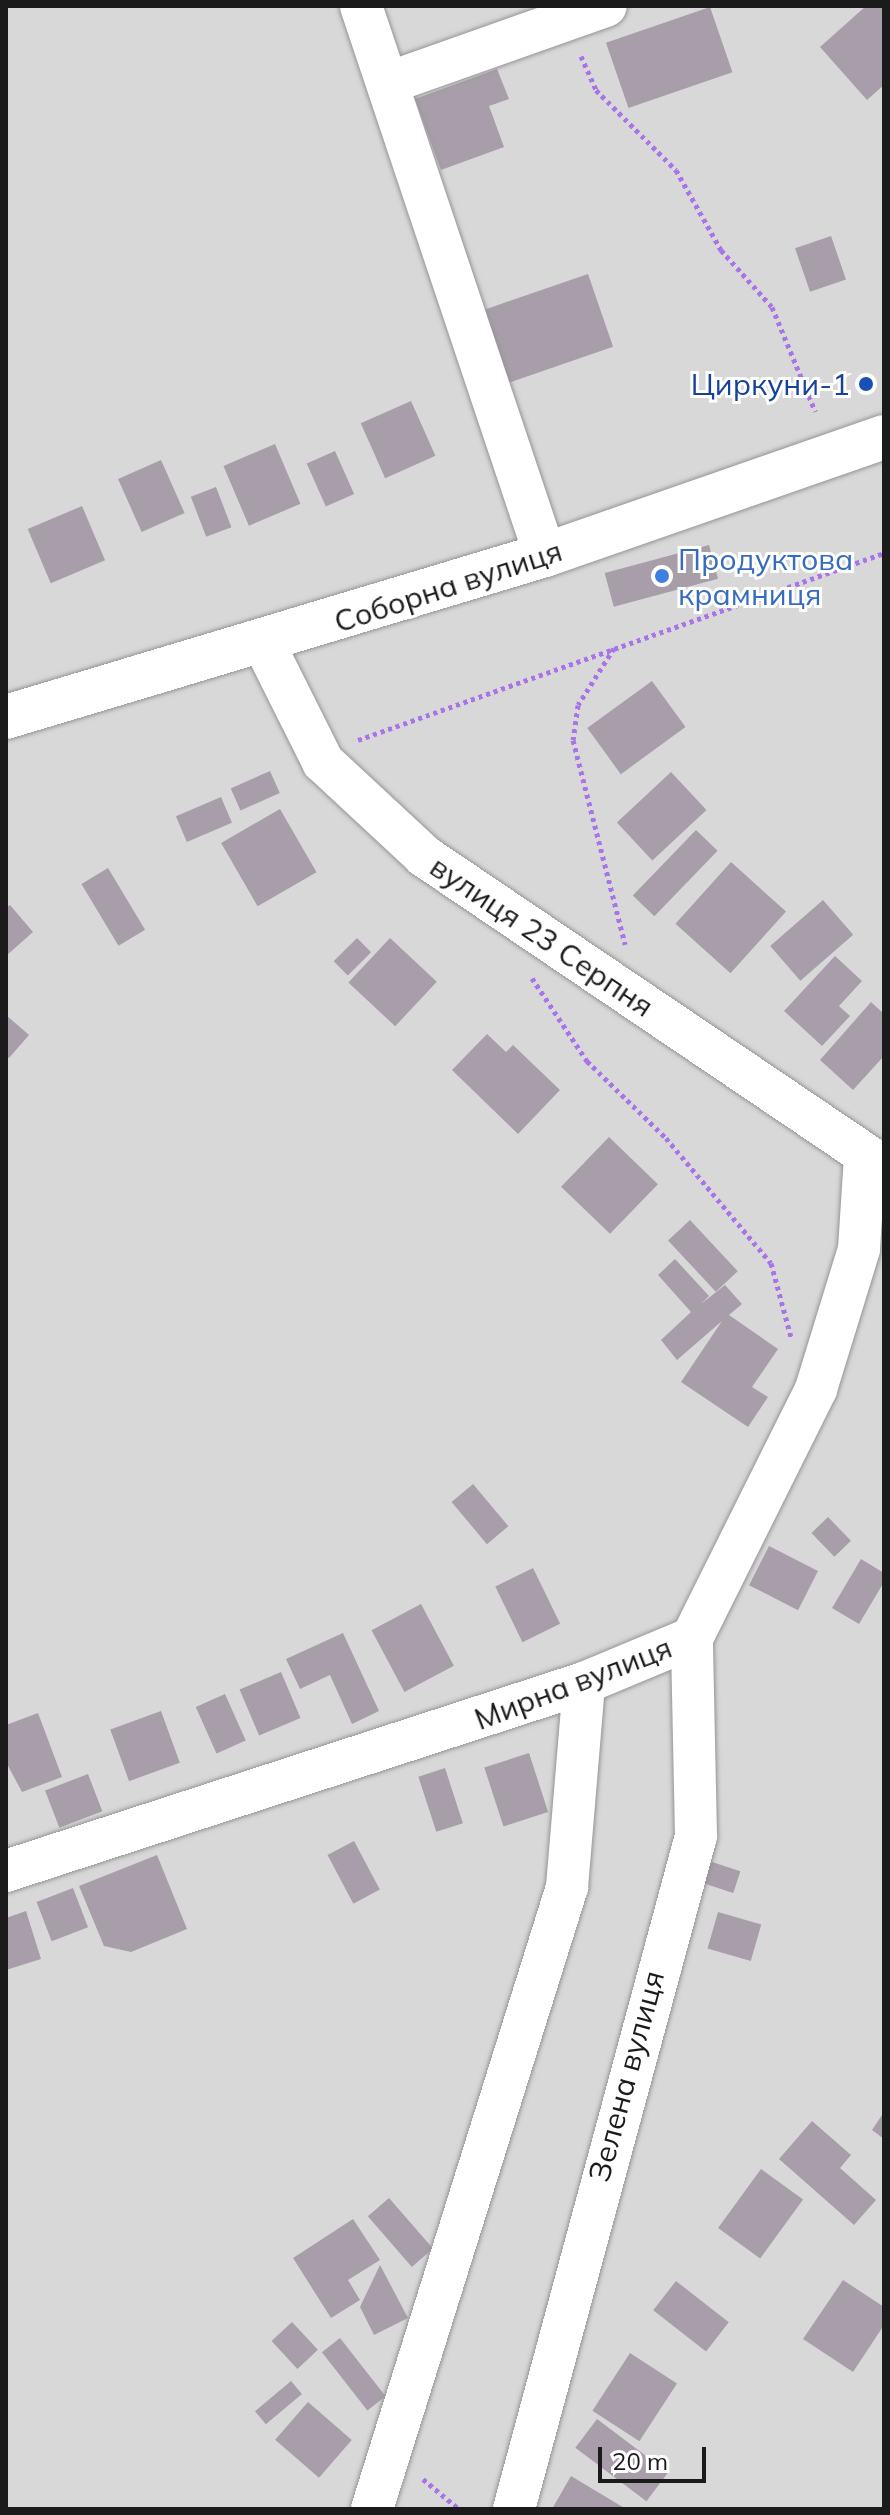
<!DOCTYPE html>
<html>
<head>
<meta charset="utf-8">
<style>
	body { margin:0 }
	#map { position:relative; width:890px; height:2515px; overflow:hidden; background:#ebe1eb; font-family:Mulish,sans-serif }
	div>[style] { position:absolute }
	.residential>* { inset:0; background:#d8d8d9; transform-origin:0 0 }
	.building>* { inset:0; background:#a79ea9; transform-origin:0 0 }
	.path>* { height:5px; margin-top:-2.5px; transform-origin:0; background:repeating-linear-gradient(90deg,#aa74e9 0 4px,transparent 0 8px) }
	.roads { filter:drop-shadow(0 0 2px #959595) drop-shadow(0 0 2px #959595) }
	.minor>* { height:42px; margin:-21px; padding:0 21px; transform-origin:21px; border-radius:21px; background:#fff }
	.tertiary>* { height:44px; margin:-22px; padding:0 22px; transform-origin:22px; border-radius:22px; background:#fff }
	.dots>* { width:22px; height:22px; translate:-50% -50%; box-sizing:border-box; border:4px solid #fff; border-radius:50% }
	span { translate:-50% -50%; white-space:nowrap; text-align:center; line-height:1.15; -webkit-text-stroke:6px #fff; paint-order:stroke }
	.transit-label { font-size:30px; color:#164399 }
	.right { translate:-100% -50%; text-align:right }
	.shop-label { font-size:30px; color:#366cbe }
	.left { translate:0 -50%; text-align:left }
	.street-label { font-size:30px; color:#1b1b1b }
	.frame { position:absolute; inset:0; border:8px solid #1b1b1b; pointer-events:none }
	.scale { position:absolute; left:598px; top:2447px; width:108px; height:36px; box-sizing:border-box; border:4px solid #1b1b1b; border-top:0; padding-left:10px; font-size:24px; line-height:28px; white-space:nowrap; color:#1b1b1b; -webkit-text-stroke:6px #fff; paint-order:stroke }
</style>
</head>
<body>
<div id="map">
	<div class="residential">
		<div style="left:6px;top:6px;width:878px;height:2503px"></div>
	</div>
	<div class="building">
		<div style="clip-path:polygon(866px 6px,884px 6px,884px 85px,867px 100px,820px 47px)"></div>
		<div style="left:710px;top:7px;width:69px;height:110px;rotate:71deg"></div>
		<div style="clip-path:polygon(497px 69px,509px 99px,489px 106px,504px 147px,441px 170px,415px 99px)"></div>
		<div style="left:831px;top:236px;width:46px;height:38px;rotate:71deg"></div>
		<div style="left:588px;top:274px;width:77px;height:111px;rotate:71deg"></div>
		<div style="left:411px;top:401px;width:60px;height:55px;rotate:66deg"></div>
		<div style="left:275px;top:444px;width:65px;height:56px;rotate:67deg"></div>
		<div style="left:335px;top:451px;width:47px;height:31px;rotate:66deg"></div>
		<div style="left:161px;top:460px;width:58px;height:47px;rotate:66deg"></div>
		<div style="left:216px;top:487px;width:43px;height:27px;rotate:69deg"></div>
		<div style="left:82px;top:506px;width:59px;height:59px;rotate:67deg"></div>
		<div style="left:709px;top:545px;width:35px;height:108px;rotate:75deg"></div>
		<div style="left:652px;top:681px;width:57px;height:80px;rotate:54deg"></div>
		<div style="left:270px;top:771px;width:24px;height:43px;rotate:66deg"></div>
		<div style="left:671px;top:772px;width:52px;height:74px;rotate:47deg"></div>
		<div style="left:221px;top:797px;width:28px;height:49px;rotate:67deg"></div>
		<div style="left:280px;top:809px;width:73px;height:68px;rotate:60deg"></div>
		<div style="left:696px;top:830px;width:30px;height:91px;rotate:44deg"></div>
		<div style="left:731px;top:862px;width:74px;height:83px;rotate:42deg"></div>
		<div style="left:108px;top:868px;width:72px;height:31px;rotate:59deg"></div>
		<div style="left:823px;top:900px;width:46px;height:70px;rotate:49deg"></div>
		<div style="clip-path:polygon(10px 905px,33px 932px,6px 956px,6px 908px)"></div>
		<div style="left:357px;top:938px;width:20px;height:33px;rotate:45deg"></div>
		<div style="left:390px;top:938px;width:64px;height:61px;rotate:43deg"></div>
		<div style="clip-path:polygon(835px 956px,862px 981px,839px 1006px,850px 1016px,822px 1046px,784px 1011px)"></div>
		<div style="clip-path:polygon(871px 1002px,884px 1014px,884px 1056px,853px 1090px,820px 1060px)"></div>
		<div style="clip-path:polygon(6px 1015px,29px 1035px,9px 1058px,6px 1056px)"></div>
		<div style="clip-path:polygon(487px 1034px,506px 1052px,513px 1045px,560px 1090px,518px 1134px,452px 1070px)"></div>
		<div style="left:609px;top:1137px;width:68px;height:69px;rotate:44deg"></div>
		<div style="left:690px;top:1220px;width:70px;height:30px;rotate:47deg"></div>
		<div style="clip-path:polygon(675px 1259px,709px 1296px,701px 1304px,725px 1285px,742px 1304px,729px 1315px,778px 1349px,752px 1387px,768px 1397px,748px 1427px,681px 1382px,722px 1321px,677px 1360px,661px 1340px,691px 1312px,658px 1275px)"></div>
		<div style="left:473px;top:1484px;width:55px;height:28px;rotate:50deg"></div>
		<div style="left:828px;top:1517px;width:33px;height:23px;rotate:46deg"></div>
		<div style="left:769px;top:1546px;width:55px;height:44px;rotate:27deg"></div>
		<div style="clip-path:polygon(861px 1559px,884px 1573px,884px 1582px,859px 1624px,832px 1608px)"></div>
		<div style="left:533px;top:1568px;width:62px;height:42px;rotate:64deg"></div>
		<div style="left:421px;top:1604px;width:70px;height:56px;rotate:62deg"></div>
		<div style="clip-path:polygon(343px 1633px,379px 1711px,352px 1724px,330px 1675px,300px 1689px,286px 1659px)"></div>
		<div style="left:281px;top:1672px;width:50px;height:45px;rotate:67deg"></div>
		<div style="left:225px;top:1694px;width:51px;height:32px;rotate:66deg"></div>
		<div style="left:161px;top:1711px;width:55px;height:54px;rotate:70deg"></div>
		<div style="clip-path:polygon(38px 1713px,62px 1777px,22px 1792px,6px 1762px,6px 1725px)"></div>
		<div style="left:529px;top:1753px;width:62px;height:47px;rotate:72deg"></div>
		<div style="left:445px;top:1768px;width:58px;height:28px;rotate:72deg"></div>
		<div style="left:88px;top:1774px;width:40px;height:46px;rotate:69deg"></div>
		<div style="left:354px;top:1841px;width:55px;height:30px;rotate:62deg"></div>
		<div style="clip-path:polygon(157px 1855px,187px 1929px,131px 1952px,104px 1946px,79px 1886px)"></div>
		<div style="left:709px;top:1861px;width:33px;height:23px;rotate:18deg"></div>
		<div style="left:73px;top:1888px;width:42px;height:39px;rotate:69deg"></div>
		<div style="clip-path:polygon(26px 1911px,41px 1959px,6px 1970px,6px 1918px)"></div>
		<div style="left:718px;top:1912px;width:45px;height:38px;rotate:16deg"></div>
		<div style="clip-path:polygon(884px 2112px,884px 2139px,872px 2130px)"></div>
		<div style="clip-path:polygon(812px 2121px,851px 2155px,840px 2168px,876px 2200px,854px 2225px,779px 2159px)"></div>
		<div style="left:761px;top:2169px;width:52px;height:73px;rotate:36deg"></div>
		<div style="left:389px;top:2198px;width:67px;height:28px;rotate:49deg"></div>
		<div style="clip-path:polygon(353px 2219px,380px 2260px,348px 2280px,360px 2300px,331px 2318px,293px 2258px)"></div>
		<div style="clip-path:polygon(380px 2265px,408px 2318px,374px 2335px,360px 2307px)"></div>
		<div style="clip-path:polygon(843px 2280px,884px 2307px,884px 2325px,853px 2372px,803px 2339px)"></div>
		<div style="left:676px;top:2281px;width:67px;height:37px;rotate:38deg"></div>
		<div style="left:292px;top:2322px;width:38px;height:28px;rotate:47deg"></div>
		<div style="left:340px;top:2338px;width:74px;height:23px;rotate:52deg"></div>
		<div style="left:630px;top:2353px;width:56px;height:69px;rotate:33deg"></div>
		<div style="left:291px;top:2381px;width:17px;height:47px;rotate:50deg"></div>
		<div style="left:308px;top:2402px;width:58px;height:50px;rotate:41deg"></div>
		<div style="left:597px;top:2419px;width:89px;height:36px;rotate:37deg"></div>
		<div style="clip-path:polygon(571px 2476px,626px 2509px,552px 2509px)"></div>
	</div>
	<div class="path">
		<div style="left:581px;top:56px;width:37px;rotate:66deg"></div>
		<div style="left:596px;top:90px;width:113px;rotate:45deg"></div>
		<div style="left:676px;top:170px;width:92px;rotate:60.6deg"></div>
		<div style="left:721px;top:250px;width:76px;rotate:48.2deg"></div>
		<div style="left:772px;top:307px;width:113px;rotate:67.5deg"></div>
		<div style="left:614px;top:648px;width:67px;rotate:122.3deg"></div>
		<div style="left:578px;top:705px;width:35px;rotate:98deg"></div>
		<div style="left:573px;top:740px;width:211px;rotate:75.7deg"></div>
		<div style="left:358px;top:740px;width:558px;rotate:-19.57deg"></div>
		<div style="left:532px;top:978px;width:100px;rotate:56.5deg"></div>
		<div style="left:587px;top:1061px;width:110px;rotate:44.3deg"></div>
		<div style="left:666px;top:1138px;width:163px;rotate:50deg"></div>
		<div style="left:771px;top:1263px;width:77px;rotate:74.9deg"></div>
		<div style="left:423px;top:2479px;width:47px;rotate:39.8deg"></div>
	</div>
	<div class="roads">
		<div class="minor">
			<div style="left:361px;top:6px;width:579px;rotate:71.47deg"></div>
			<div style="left:388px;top:83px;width:231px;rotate:-19.5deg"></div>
			<div style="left:264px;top:644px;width:132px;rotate:63.4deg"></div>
			<div style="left:323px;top:762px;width:138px;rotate:42.9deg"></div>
			<div style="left:424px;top:856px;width:555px;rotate:34.06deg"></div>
			<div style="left:6px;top:1871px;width:608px;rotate:-18.02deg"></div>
			<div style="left:584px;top:1683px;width:117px;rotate:-22.6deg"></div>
			<div style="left:692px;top:1638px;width:278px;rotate:-63.5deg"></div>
			<div style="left:816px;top:1389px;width:146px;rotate:-72.9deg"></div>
			<div style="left:859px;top:1249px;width:94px;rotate:-86.3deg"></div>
			<div style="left:372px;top:2509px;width:652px;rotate:-72.59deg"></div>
			<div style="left:567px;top:1887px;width:205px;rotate:-85.2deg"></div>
			<div style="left:514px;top:2509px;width:697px;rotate:-74.87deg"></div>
			<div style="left:696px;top:1836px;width:198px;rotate:-91.2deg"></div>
		</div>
		<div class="tertiary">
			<div style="left:6px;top:717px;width:563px;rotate:-16.73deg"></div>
			<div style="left:545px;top:555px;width:359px;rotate:-19.2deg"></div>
		</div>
	</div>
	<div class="dots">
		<div style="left:866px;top:384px;background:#1a4fb4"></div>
		<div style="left:662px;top:576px;background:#3f7fe0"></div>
	</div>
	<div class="transit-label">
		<span class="right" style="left:850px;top:384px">Циркуни-1</span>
	</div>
	<div class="shop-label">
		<span class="left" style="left:678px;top:576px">Продуктова<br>крамниця</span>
	</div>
	<div class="street-label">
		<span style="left:448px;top:586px;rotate:-18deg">Соборна вулиця</span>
		<span style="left:542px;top:936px;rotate:34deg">вулиця 23 Серпня</span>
		<span style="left:573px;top:1683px;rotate:-21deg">Мирна вулиця</span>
		<span style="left:626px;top:2076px;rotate:-75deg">Зелена вулиця</span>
	</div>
	<div class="frame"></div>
	<div class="scale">20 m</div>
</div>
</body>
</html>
